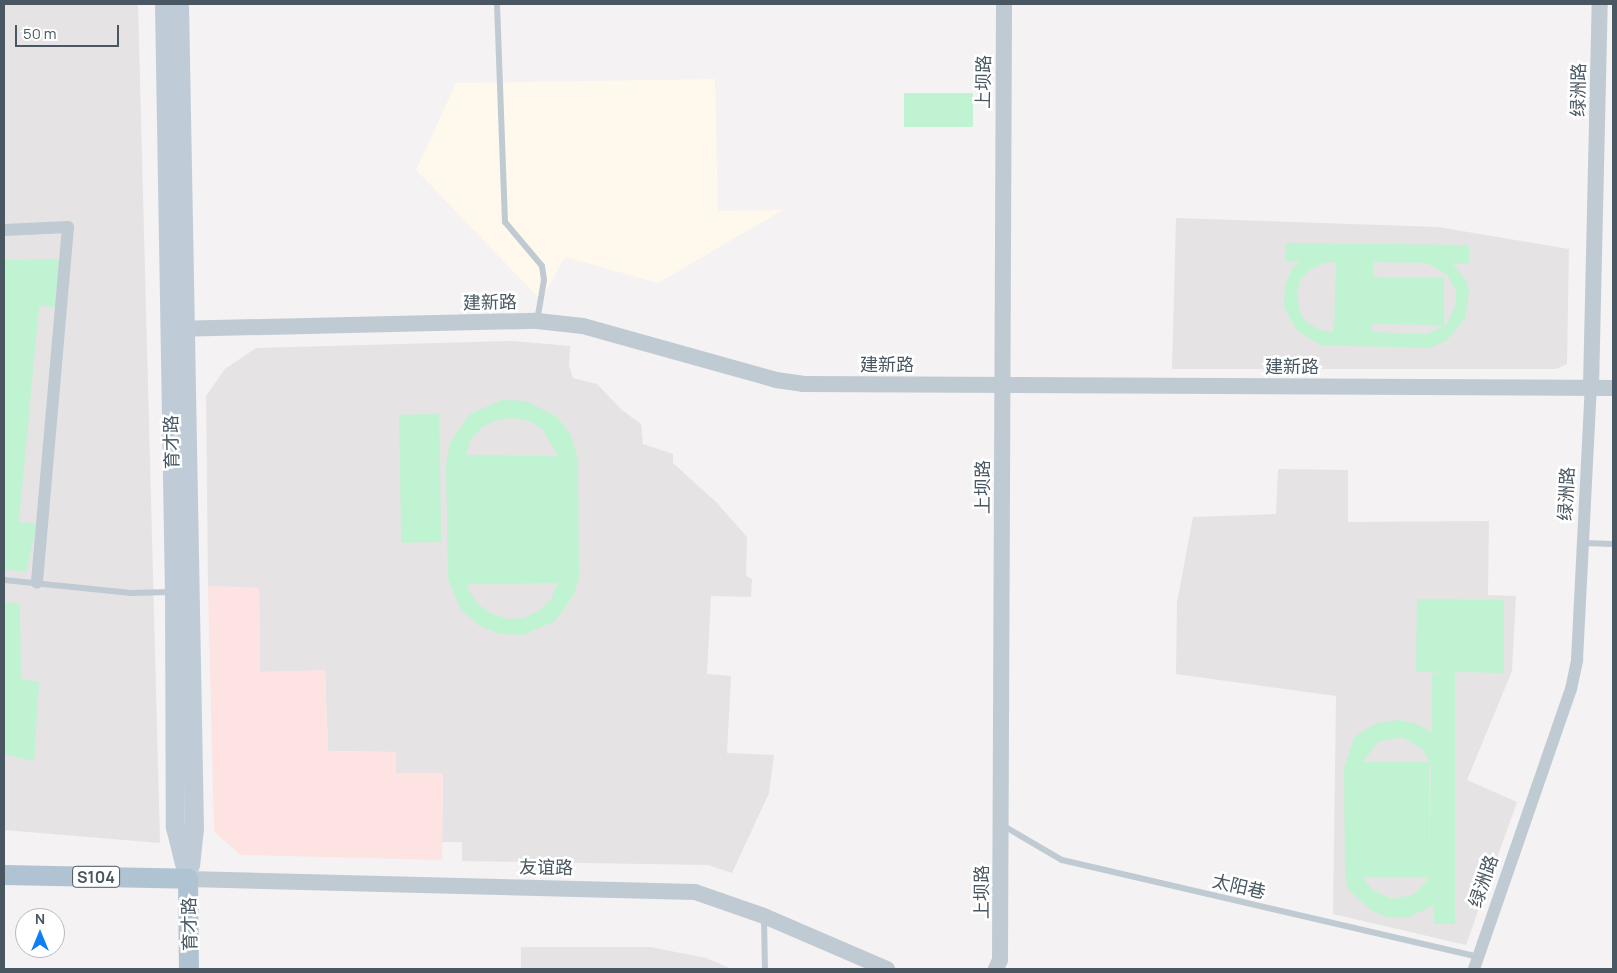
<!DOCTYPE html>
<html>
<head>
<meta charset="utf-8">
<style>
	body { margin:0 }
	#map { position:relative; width:1617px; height:973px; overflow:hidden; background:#f4f2f2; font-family:Manrope,"Noto Sans SC",sans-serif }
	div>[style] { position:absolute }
	.commercial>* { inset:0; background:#fef8ed }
	.education>* { inset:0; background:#e6e3e4 }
	.medical>* { inset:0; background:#fde4e3 }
	.green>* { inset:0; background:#bff3d1; transform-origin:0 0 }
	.service>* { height:6px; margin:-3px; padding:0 3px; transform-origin:3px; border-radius:3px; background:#bfcad2 }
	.minor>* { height:12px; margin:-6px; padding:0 6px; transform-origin:6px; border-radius:6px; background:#bfcad2 }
	.tertiary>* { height:16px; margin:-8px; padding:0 8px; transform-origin:8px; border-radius:8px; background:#bfcad2 }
	.secondary>* { height:19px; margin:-9.5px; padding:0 9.5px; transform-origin:9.5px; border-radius:9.5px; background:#bfccd7 }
	.primary>* { height:20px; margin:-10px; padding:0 10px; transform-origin:10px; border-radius:10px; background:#b0c3d2 }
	span { translate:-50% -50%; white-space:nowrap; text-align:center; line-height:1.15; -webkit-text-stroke:5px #fff; paint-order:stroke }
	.shield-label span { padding:1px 4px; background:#fff; border:1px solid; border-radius:4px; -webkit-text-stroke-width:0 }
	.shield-label { font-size:16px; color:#485761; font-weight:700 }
	.street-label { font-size:18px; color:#485761 }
	.frame { position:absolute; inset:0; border:5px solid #485761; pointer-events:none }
	.north { position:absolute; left:15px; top:908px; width:50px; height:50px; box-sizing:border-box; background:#fff; border:1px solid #b6bcc0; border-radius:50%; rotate:0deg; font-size:14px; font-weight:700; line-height:20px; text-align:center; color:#485761 }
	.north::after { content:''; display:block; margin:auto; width:18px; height:22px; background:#0d7ef4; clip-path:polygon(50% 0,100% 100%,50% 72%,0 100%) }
	.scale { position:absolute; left:15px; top:25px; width:104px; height:22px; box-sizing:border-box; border:2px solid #485761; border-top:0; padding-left:6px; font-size:15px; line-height:18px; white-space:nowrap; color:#485761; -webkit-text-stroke:4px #fff; paint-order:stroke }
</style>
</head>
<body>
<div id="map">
	<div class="commercial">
		<div style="clip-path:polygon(715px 79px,718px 211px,783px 210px,658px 283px,565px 257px,541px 300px,416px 170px,456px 83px)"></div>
	</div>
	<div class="education">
		<div style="clip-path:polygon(4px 4px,138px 4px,160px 843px,4px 830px)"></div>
		<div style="clip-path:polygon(1176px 218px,1438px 227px,1569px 249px,1567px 364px,1556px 369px,1172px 369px)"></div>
		<div style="clip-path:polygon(513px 341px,570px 346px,569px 365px,573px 378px,597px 384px,622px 410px,641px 424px,643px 444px,673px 454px,673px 463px,717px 503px,747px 537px,746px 576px,752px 579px,751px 597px,711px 596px,707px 674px,731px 676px,727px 753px,774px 755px,769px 793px,732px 873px,708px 865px,462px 861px,462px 842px,442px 842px,443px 773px,395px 774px,396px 752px,328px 751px,325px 671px,260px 672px,259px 588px,208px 586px,206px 396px,225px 369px,256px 348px)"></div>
		<div style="clip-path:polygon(1278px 469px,1348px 470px,1348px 522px,1489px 521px,1488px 595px,1516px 596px,1512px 671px,1467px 780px,1517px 802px,1466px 945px,1333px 914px,1336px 696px,1176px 674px,1177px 602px,1193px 517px,1276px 514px)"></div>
		<div style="clip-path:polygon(521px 947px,650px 947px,706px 958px,732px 969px,521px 969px)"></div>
	</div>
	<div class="medical">
		<div style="clip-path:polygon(208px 586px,259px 588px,260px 672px,325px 670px,328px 751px,396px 752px,396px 773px,443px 773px,442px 860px,240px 855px,214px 831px)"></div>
	</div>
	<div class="green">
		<div style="left:904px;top:93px;width:69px;height:34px"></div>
		<div style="clip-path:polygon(evenodd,1285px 243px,1469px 245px,1469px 264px,1453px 264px,1466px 280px,1469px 291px,1465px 319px,1447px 340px,1430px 348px,1321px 345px,1297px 331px,1284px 307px,1285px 285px,1293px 267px,1300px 262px,1285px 261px,1285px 243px,1335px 262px,1336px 263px,1334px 332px,1319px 330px,1307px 322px,1300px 313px,1297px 295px,1300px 280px,1308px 271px,1323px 263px,1335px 262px,1285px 243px,1373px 262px,1427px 263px,1448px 276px,1456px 290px,1456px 303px,1447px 324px,1427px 334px,1372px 332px,1372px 324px,1444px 325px,1444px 278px,1373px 277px,1373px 262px)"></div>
		<div style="clip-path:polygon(59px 259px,57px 307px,39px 306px,19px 522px,37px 524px,26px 572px,4px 569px,4px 260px)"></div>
		<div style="clip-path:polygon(evenodd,502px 400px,527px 401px,557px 417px,571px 435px,578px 460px,579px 576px,575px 593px,555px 621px,523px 635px,500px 634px,478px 625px,461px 610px,448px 579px,446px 464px,450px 443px,470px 414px,502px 400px,512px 418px,529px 421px,543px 430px,558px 456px,467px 455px,464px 462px,470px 441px,481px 428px,496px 420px,512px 418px,502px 400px,466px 578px,468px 584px,557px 583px,560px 578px,551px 599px,539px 611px,524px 618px,508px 619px,492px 614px,478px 604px,469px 591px,466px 578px)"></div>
		<div style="left:439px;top:414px;width:128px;height:40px;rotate:89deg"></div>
		<div style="clip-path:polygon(evenodd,1417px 599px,1504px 600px,1504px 673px,1455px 672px,1455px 924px,1434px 924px,1434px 905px,1407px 918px,1386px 917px,1371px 910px,1348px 889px,1345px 875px,1344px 768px,1355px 736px,1377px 723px,1399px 720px,1417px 724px,1432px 733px,1432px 673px,1441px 672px,1416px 672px,1417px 599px,1403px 737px,1423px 750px,1430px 762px,1363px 762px,1378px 742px,1403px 737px,1417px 599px,1429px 762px,1431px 766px,1429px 877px,1429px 762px,1417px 599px,1363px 877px,1429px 877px,1430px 878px,1413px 895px,1392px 899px,1372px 890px,1363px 877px)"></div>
		<div style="clip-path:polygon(4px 602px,20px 604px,21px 679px,39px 682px,34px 761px,4px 754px)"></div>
	</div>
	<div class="service">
		<div style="left:497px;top:4px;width:218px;rotate:87.9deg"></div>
		<div style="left:505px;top:222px;width:57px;rotate:49.9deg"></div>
		<div style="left:542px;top:266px;width:14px;rotate:82deg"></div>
		<div style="left:544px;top:280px;width:42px;rotate:99.7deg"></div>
		<div style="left:1583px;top:543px;width:30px;rotate:2deg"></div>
		<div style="left:4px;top:580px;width:128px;rotate:5.8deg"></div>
		<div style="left:131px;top:593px;width:40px;rotate:-1.4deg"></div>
		<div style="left:1002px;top:825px;width:69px;rotate:30.3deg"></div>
		<div style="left:1062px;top:860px;width:427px;rotate:13.1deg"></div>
		<div style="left:764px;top:918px;width:51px;rotate:88.9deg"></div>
	</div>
	<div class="minor">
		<div style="left:4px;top:230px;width:64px;rotate:-2.7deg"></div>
		<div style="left:68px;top:227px;width:357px;rotate:95deg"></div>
		<div style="left:1474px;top:969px;width:296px;rotate:-70.9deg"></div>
		<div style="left:1571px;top:689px;width:30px;rotate:-78deg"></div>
		<div style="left:1577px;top:660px;width:273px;rotate:-87.1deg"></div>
	</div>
	<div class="tertiary">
		<div style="left:173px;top:329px;width:364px;rotate:-1.3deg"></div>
		<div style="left:537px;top:321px;width:46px;rotate:6.2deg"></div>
		<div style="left:583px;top:326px;width:200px;rotate:15.6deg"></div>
		<div style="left:776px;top:380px;width:27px;rotate:8deg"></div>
		<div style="left:803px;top:384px;width:810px;rotate:0.28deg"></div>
		<div style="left:1591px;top:387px;width:383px;rotate:-88.7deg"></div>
		<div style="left:188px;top:879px;width:507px;rotate:1.47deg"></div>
		<div style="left:695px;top:892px;width:73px;rotate:19.2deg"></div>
		<div style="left:764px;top:916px;width:134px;rotate:23.3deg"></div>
		<div style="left:996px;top:969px;width:10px;rotate:-66deg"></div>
		<div style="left:1000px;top:960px;width:956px;rotate:-89.76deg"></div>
	</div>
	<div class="secondary">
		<div style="left:164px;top:4px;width:588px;rotate:89.03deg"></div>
		<div style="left:174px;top:592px;width:235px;rotate:89.8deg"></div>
		<div style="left:175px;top:827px;width:54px;rotate:76deg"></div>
		<div style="left:179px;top:4px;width:824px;rotate:88.96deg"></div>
		<div style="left:194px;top:828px;width:37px;rotate:96deg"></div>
	</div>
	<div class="primary">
		<div style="left:4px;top:875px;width:184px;rotate:1.2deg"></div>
		<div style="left:188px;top:879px;width:90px;rotate:89.4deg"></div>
	</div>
	<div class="shield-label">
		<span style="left:96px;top:877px">S104</span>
	</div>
	<div class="street-label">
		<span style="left:983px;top:82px;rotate:-89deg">上坝路</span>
		<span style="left:1578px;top:90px;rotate:-89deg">绿洲路</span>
		<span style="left:490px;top:302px;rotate:-1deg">建新路</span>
		<span style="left:887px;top:364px">建新路</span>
		<span style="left:1292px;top:366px">建新路</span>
		<span style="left:171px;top:442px;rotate:-91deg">育才路</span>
		<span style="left:982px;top:487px;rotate:-90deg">上坝路</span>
		<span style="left:1566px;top:494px;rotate:-87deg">绿洲路</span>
		<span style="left:546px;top:867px;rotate:1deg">友谊路</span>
		<span style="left:1483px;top:881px;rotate:-71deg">绿洲路</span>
		<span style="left:1239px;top:886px;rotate:13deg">太阳巷</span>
		<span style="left:981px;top:892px;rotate:-90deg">上坝路</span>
		<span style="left:189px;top:924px;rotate:-91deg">育才路</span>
	</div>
	<div class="frame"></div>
	<div class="north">N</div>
	<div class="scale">50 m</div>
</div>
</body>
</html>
